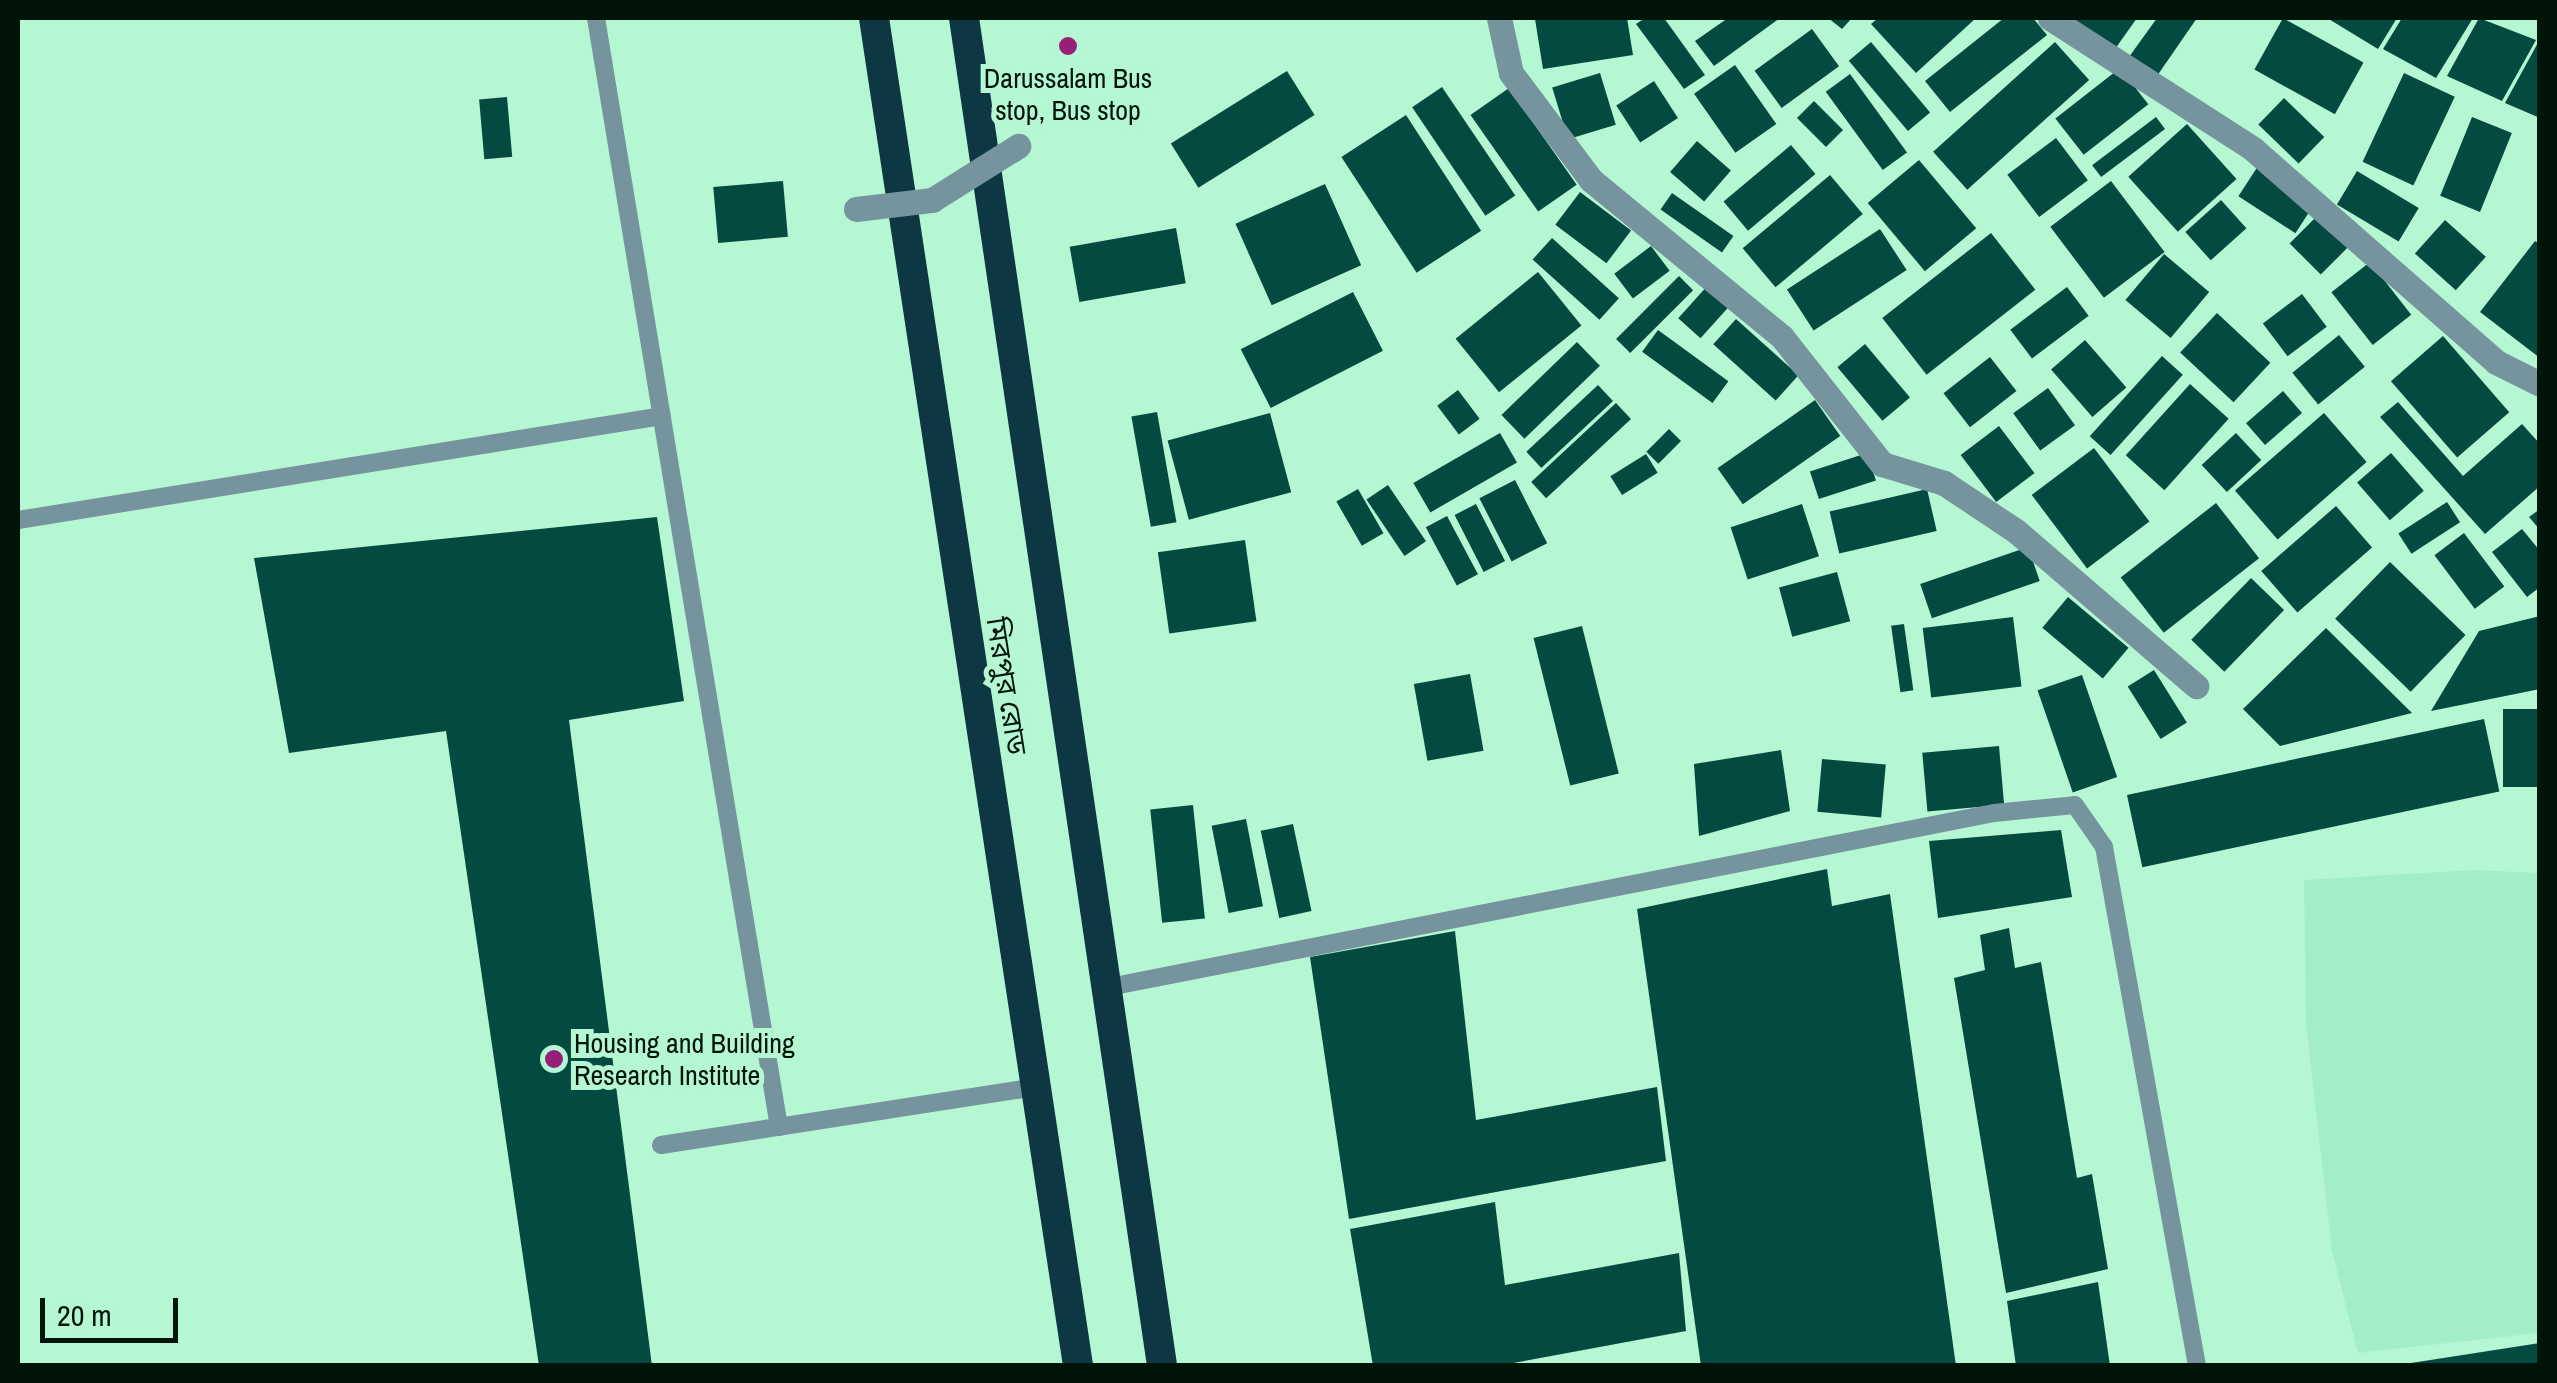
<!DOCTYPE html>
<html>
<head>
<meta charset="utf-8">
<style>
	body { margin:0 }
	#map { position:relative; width:2557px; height:1383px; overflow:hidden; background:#b5f6d3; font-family:"Archivo Narrow","Noto Sans Bengali",sans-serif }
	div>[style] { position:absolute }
	.built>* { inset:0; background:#a4eec7 }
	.building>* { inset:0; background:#054a41; transform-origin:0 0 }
	.lane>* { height:18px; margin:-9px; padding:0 9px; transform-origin:9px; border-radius:9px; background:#76949e }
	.street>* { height:25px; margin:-12.5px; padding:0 12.5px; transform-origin:12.5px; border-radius:12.5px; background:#76949e }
	.highway>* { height:30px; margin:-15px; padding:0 15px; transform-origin:15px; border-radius:15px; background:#0d3742 }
	.street-bridge>* { height:25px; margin:-12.5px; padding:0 12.5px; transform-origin:12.5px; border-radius:12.5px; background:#76949e }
	.dots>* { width:28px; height:28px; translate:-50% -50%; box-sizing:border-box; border:5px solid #b5f6d3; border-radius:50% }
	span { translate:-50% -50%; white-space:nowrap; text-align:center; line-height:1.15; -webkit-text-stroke:10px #b5f6d3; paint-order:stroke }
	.poi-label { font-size:28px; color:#001409 }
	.left { translate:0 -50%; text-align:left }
	.street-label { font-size:28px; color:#001409 }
	.frame { position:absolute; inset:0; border:20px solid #001409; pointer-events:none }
	.scale { position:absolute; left:40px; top:1298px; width:138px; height:45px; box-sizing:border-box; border:5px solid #001409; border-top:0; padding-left:12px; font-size:30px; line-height:35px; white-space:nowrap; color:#001409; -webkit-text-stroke:8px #b5f6d3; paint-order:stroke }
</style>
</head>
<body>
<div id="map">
	<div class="built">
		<div style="clip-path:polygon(2474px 870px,2539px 873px,2539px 1333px,2358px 1353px,2332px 1251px,2306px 1023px,2304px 880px)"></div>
	</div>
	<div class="building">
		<div style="clip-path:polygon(1627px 18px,1633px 55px,1543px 69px,1535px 19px)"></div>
		<div style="clip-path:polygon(1645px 18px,1664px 18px,1705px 75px,1684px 89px,1636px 24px)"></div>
		<div style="clip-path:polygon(1728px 18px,1780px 18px,1714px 66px,1695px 41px)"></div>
		<div style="clip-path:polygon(1828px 18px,1852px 18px,1842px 29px)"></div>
		<div style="clip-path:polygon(1878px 18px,1976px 18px,1916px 73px,1871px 24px)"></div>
		<div style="clip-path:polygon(2004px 18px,2033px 18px,2047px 35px,1950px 112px,1925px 81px)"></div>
		<div style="clip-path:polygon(2069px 18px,2137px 18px,2115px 49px)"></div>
		<div style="clip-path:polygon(2157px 18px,2197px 18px,2157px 76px,2129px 57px)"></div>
		<div style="left:2283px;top:18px;width:92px;height:59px;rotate:29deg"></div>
		<div style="clip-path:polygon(2327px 18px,2397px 18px,2378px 49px)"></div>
		<div style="clip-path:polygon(2402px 18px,2473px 18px,2436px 78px,2383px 49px)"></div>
		<div style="clip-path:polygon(2479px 18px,2536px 40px,2502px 101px,2447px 76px)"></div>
		<div style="left:1812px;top:29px;width:46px;height:71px;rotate:54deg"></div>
		<div style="clip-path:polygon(2540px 39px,2540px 118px,2505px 103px)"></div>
		<div style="left:1871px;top:42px;width:92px;height:29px;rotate:50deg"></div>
		<div style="left:2055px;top:42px;width:51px;height:164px;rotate:48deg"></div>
		<div style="left:1735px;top:65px;width:72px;height:50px;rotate:55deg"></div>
		<div style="left:2120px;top:68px;width:46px;height:82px;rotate:52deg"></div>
		<div style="left:1287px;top:71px;width:52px;height:137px;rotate:58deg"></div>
		<div style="left:1600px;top:73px;width:54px;height:50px;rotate:73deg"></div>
		<div style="left:2404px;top:73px;width:56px;height:98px;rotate:25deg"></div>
		<div style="left:1850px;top:74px;width:97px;height:30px;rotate:54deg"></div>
		<div style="left:1654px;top:81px;width:44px;height:45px;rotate:57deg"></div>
		<div style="left:1442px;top:87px;width:131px;height:36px;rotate:56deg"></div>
		<div style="left:1509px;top:88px;width:118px;height:47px;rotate:55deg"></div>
		<div style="left:507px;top:97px;width:60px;height:28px;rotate:85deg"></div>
		<div style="left:2284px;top:98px;width:56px;height:37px;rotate:44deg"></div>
		<div style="left:1814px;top:101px;width:41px;height:24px;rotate:45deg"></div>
		<div style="left:1406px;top:115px;width:138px;height:77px;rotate:57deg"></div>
		<div style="left:2156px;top:117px;width:15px;height:80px;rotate:53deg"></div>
		<div style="left:2472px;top:117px;width:43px;height:85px;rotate:22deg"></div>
		<div style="left:2187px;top:124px;width:74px;height:79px;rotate:48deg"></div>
		<div style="left:2056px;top:138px;width:53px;height:61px;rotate:53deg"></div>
		<div style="left:1697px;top:141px;width:45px;height:41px;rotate:41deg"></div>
		<div style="left:1791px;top:145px;width:38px;height:88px;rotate:50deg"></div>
		<div style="left:1919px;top:160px;width:89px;height:67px;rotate:50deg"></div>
		<div style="left:2258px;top:166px;width:68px;height:36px;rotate:33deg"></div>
		<div style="left:2357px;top:171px;width:72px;height:39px;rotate:31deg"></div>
		<div style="left:1830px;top:175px;width:51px;height:114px;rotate:50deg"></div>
		<div style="left:783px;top:181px;width:56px;height:70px;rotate:85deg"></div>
		<div style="left:2111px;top:181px;width:89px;height:76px;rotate:53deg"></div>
		<div style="left:1325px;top:184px;width:89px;height:98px;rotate:66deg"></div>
		<div style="left:1580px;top:192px;width:64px;height:41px;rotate:37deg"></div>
		<div style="left:1672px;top:193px;width:75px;height:20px;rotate:35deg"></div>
		<div style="left:2221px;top:200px;width:38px;height:48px;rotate:48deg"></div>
		<div style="left:2320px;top:213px;width:44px;height:43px;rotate:45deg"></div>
		<div style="left:2445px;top:220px;width:55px;height:45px;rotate:42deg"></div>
		<div style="left:1176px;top:228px;width:56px;height:108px;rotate:80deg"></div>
		<div style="left:1880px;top:229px;width:49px;height:111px;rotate:57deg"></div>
		<div style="left:1991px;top:233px;width:72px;height:138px;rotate:52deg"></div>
		<div style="left:1552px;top:238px;width:90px;height:29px;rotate:42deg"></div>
		<div style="clip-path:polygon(2535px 241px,2540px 244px,2540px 358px,2480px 312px)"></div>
		<div style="left:1651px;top:246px;width:31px;height:46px;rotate:53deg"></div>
		<div style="left:2164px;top:254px;width:59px;height:60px;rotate:40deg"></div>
		<div style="left:2370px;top:262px;width:67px;height:49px;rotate:52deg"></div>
		<div style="left:1538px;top:272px;width:69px;height:106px;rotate:51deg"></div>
		<div style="left:1679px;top:276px;width:20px;height:89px;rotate:45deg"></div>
		<div style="left:1709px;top:284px;width:30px;height:46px;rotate:42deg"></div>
		<div style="left:2067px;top:287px;width:36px;height:71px;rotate:53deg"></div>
		<div style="left:1353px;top:292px;width:66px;height:126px;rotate:63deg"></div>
		<div style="left:2302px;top:294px;width:41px;height:49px;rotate:53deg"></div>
		<div style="left:2217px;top:313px;width:73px;height:54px;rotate:43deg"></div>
		<div style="left:1736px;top:319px;width:84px;height:34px;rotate:42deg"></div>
		<div style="left:1658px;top:330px;width:87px;height:27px;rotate:36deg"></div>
		<div style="left:2339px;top:335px;width:41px;height:60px;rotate:51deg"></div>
		<div style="left:2443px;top:336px;width:101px;height:69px;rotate:49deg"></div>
		<div style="left:2085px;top:340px;width:63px;height:45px;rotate:49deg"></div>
		<div style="left:1577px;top:342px;width:33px;height:105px;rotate:46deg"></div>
		<div style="left:1865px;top:344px;width:70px;height:36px;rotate:50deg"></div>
		<div style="left:2162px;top:356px;width:28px;height:108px;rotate:42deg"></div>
		<div style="left:1990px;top:357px;width:43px;height:59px;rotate:52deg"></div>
		<div style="left:2190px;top:384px;width:52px;height:96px;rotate:42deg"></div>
		<div style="left:1598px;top:385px;width:22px;height:98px;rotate:47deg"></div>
		<div style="left:2048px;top:388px;width:46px;height:43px;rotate:54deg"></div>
		<div style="left:1458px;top:390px;width:36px;height:26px;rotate:53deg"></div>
		<div style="left:2283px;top:391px;width:29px;height:49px;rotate:49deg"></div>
		<div style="left:1815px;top:400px;width:44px;height:119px;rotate:55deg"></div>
		<div style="clip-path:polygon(2398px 402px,2463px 476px,2522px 424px,2540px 444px,2540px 486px,2485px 534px,2380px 417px)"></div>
		<div style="left:1616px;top:403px;width:22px;height:116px;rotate:47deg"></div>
		<div style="left:1157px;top:412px;width:112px;height:26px;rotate:80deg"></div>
		<div style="left:1270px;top:413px;width:82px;height:106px;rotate:75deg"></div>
		<div style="left:2324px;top:413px;width:65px;height:118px;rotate:49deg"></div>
		<div style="left:1999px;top:426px;width:59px;height:48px;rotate:53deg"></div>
		<div style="left:1669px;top:429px;width:17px;height:32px;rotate:45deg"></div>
		<div style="left:1500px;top:433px;width:34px;height:100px;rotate:60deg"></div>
		<div style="left:2236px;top:433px;width:37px;height:47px;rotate:47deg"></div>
		<div style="left:2094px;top:448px;width:92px;height:78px;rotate:53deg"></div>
		<div style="left:1867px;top:453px;width:29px;height:60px;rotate:72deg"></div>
		<div style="left:2391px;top:453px;width:50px;height:45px;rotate:49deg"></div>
		<div style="left:1646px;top:454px;width:22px;height:42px;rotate:58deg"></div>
		<div style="left:1515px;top:480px;width:71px;height:40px;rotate:63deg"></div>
		<div style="left:1388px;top:485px;width:68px;height:26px;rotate:56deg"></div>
		<div style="left:1358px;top:489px;width:51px;height:25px;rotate:60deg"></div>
		<div style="left:1927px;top:489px;width:43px;height:100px;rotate:77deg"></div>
		<div style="left:2447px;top:502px;width:24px;height:58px;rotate:57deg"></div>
		<div style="left:2216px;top:503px;width:70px;height:121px;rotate:52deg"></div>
		<div style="left:1476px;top:504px;width:64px;height:24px;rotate:63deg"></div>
		<div style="left:1802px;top:504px;width:55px;height:75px;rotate:72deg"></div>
		<div style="left:2336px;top:506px;width:55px;height:99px;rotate:49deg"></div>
		<div style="clip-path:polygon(2540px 509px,2540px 530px,2529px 517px)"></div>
		<div style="left:1447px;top:516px;width:66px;height:24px;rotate:62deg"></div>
		<div style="clip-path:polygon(657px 517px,684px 701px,569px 720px,652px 1366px,539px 1366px,446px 731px,289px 753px,254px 558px)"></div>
		<div style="clip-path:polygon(2522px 529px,2540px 551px,2540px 587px,2527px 597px,2492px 552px)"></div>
		<div style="left:2464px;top:533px;width:67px;height:37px;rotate:53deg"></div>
		<div style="left:1245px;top:540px;width:82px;height:88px;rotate:82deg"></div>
		<div style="left:2028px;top:547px;width:36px;height:114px;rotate:71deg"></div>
		<div style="left:2390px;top:562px;width:105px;height:79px;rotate:44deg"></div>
		<div style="left:1837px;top:572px;width:51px;height:60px;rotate:75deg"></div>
		<div style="left:2251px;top:578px;width:46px;height:86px;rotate:44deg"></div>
		<div style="left:2068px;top:597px;width:79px;height:40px;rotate:40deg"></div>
		<div style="clip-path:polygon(2540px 616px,2540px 689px,2431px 711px,2479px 631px)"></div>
		<div style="left:2013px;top:617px;width:70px;height:91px;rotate:83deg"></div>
		<div style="left:1904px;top:624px;width:67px;height:13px;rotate:82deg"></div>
		<div style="left:1582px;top:626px;width:152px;height:50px;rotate:76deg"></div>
		<div style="clip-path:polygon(2326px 628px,2412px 713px,2280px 746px,2243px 709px)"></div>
		<div style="left:2154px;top:670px;width:62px;height:31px;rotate:58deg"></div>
		<div style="left:1470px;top:674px;width:78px;height:57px;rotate:80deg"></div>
		<div style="left:2082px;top:675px;width:108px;height:47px;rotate:71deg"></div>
		<div style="left:2540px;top:709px;width:78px;height:37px;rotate:90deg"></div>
		<div style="left:2484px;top:719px;width:74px;height:365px;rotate:78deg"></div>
		<div style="left:1999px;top:746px;width:59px;height:77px;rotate:85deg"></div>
		<div style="clip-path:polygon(1781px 750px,1790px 811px,1699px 836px,1694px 764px)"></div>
		<div style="left:1822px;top:759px;width:64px;height:53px;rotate:5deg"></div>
		<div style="left:1193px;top:805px;width:114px;height:43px;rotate:84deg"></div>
		<div style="left:1246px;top:819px;width:89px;height:35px;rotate:79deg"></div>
		<div style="left:1293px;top:824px;width:89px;height:33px;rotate:78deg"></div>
		<div style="clip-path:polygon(2061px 830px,2072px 897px,1938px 918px,1929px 841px)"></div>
		<div style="clip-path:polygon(1827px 869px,1832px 906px,1890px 894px,1956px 1366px,1701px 1366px,1637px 909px)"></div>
		<div style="clip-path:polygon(2009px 928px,2015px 968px,2041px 962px,2077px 1178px,2092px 1174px,2108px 1269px,2006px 1293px,1954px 978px,1985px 970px,1980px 935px)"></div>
		<div style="clip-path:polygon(1455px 931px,1476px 1120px,1657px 1087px,1666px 1161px,1349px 1219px,1310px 957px)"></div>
		<div style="clip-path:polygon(1495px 1202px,1505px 1285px,1679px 1253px,1686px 1331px,1497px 1366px,1373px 1366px,1350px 1229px)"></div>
		<div style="clip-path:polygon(2098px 1282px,2110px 1366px,2016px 1366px,2007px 1301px)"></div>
		<div style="clip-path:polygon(2540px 1343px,2540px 1366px,2411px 1366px,2411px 1363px)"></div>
	</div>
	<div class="lane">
		<div style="left:596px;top:18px;width:1124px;rotate:80.63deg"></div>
		<div style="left:18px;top:520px;width:652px;rotate:-9.17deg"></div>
		<div style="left:1109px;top:987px;width:902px;rotate:-11.12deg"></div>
		<div style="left:1994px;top:813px;width:81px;rotate:-5.6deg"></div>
		<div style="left:2075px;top:805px;width:51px;rotate:55.4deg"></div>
		<div style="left:2104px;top:847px;width:527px;rotate:79.84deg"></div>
		<div style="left:661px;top:1145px;width:385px;rotate:-8.8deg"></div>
	</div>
	<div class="street">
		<div style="left:1499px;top:18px;width:56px;rotate:77.7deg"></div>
		<div style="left:1511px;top:73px;width:134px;rotate:53.2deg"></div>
		<div style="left:1591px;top:180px;width:247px;rotate:39.4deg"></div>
		<div style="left:1782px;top:337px;width:162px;rotate:51.8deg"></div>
		<div style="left:1882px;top:464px;width:65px;rotate:17deg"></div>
		<div style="left:1944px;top:483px;width:87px;rotate:33.7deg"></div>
		<div style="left:2016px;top:531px;width:238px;rotate:40.7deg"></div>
		<div style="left:2050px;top:18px;width:242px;rotate:32.8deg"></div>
		<div style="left:2253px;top:149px;width:323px;rotate:41.2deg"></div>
		<div style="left:2496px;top:362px;width:49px;rotate:26.6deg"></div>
	</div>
	<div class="highway">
		<div style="left:874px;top:18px;width:1363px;rotate:81.39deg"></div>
		<div style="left:964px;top:18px;width:1362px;rotate:81.64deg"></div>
	</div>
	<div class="street-bridge">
		<div style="left:856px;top:209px;width:77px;rotate:-6.8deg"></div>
		<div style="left:932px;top:200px;width:102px;rotate:-32.1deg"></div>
	</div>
	<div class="dots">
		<div style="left:1068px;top:46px;background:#971e79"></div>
		<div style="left:554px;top:1059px;background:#971e79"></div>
	</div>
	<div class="poi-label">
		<span style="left:1068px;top:94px">Darussalam Bus<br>stop, Bus stop</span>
		<span class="left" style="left:574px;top:1059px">Housing and Building<br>Research Institute</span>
	</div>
	<div class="street-label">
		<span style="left:1007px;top:686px;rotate:81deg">মিরপুর রোড</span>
	</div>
	<div class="frame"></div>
	<div class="scale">20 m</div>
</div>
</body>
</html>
